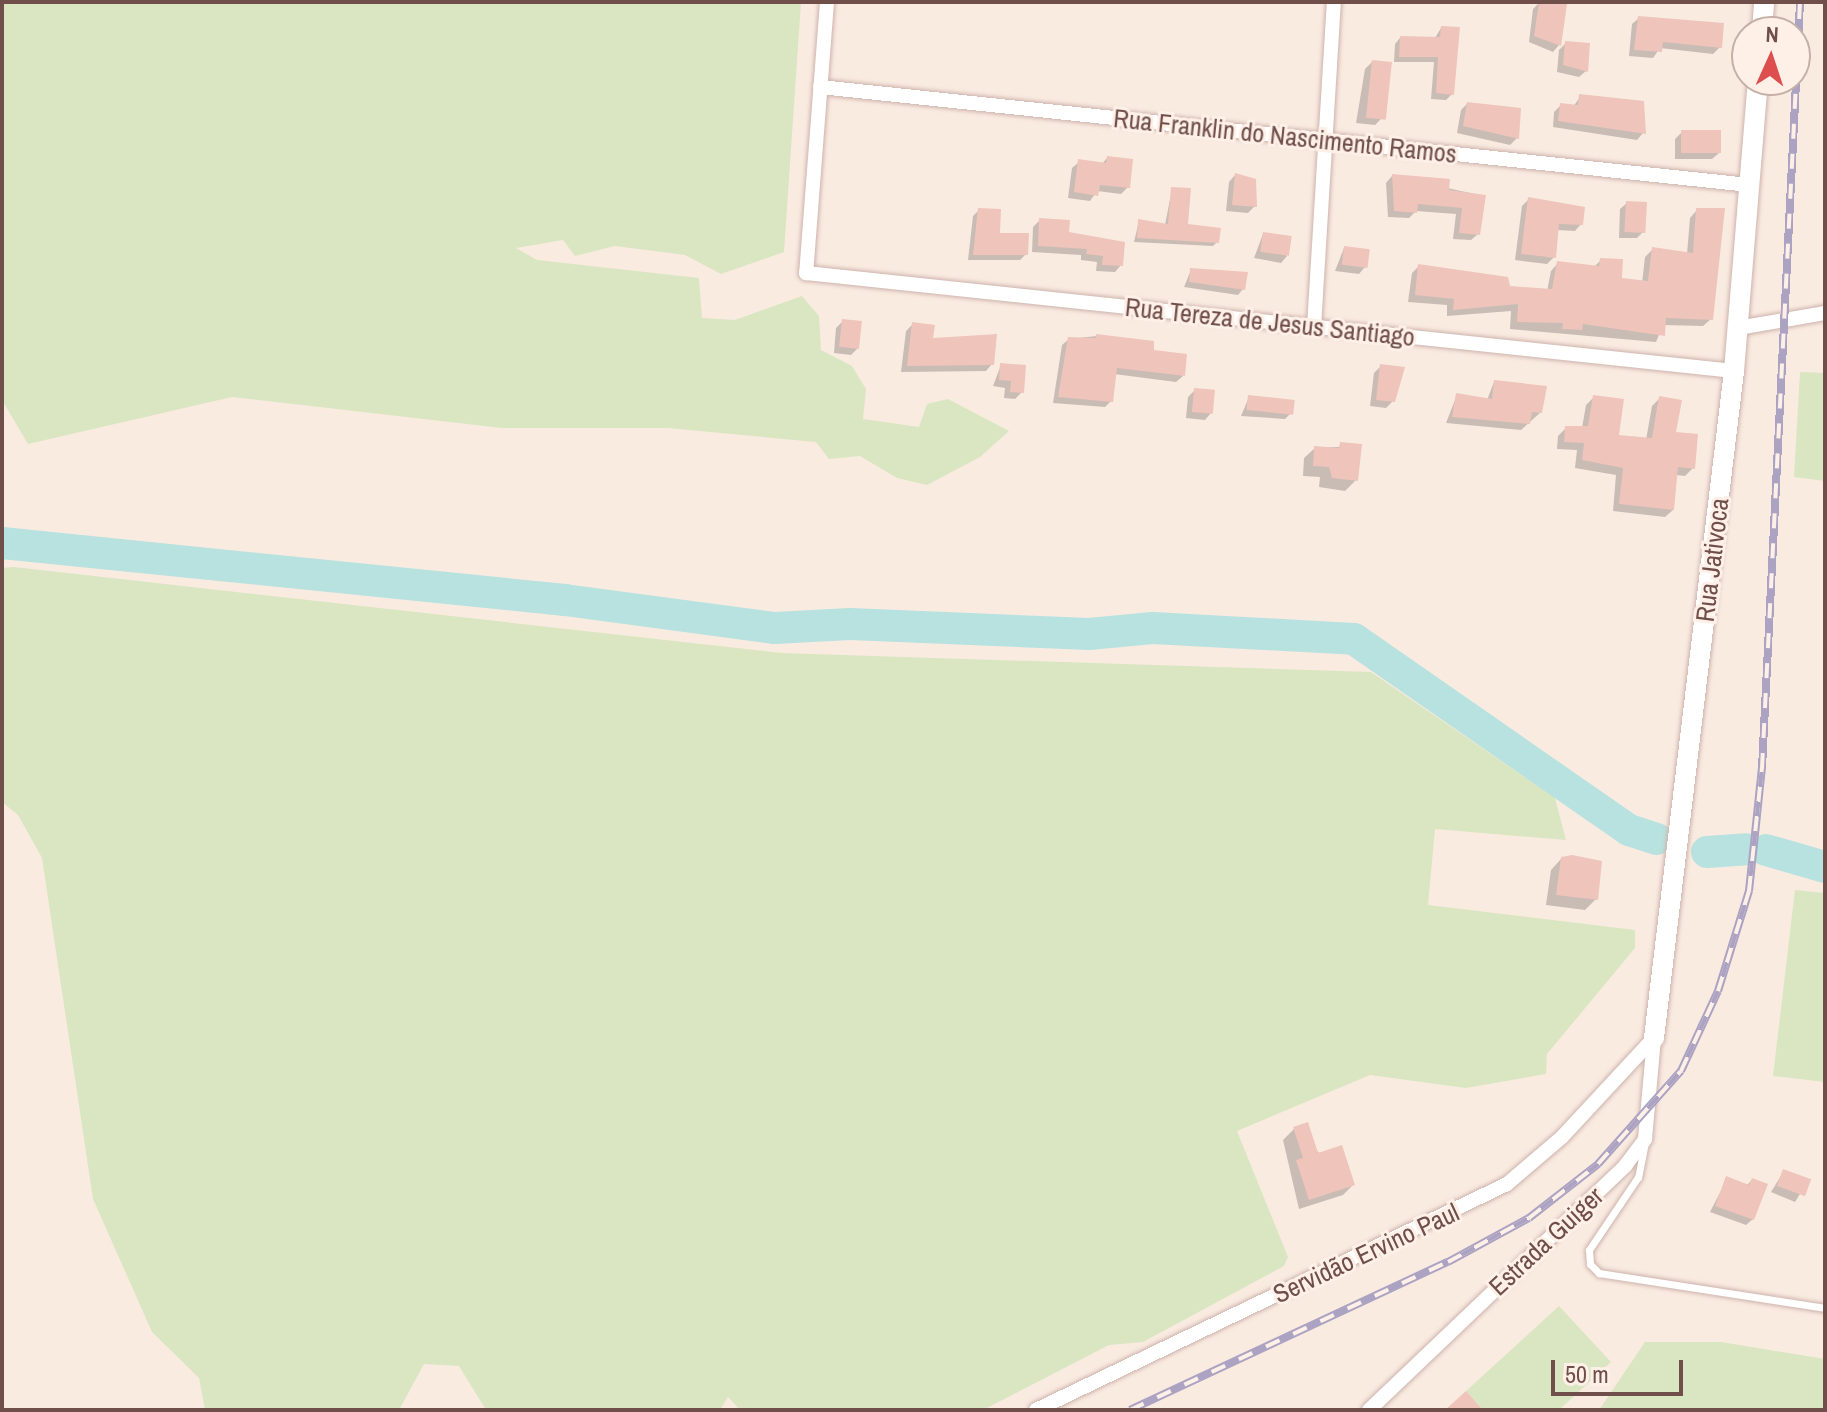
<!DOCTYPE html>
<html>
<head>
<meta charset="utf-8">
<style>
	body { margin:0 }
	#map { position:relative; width:1827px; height:1412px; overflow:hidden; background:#faebe1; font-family:"Archivo Narrow",sans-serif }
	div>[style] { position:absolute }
	.green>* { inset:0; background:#d9e6c1 }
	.shadow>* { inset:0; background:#0003 }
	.river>* { height:32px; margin:-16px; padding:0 16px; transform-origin:16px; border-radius:16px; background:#b8e2df }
	.building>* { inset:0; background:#eec4bb; transform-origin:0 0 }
	.roads { filter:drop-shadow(0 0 2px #cdb3ac) drop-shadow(0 0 2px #cdb3ac) }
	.lane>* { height:7px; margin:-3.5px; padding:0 3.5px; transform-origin:3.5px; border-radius:3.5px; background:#fff }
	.street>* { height:14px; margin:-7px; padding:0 7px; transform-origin:7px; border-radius:7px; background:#fff }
	.secondary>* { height:20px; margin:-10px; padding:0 10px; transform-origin:10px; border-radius:10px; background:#fff }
	.rail>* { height:8px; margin-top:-4px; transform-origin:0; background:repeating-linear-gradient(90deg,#fef0e7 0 15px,#aca2c2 0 30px); box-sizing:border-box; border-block:2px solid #aca2c2 }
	span { translate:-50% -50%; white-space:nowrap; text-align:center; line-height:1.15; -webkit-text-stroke:6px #fef0e7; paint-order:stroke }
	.street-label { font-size:26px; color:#704f4a }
	.frame { position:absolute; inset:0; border:4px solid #704f4a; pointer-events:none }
	.north { position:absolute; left:1731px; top:16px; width:80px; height:80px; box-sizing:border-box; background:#fef0e7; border:2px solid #c5b0a8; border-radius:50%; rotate:3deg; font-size:22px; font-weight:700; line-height:32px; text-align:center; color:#704f4a }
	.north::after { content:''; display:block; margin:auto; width:28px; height:36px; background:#dd4e4e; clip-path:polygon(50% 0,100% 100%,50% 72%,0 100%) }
	.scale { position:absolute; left:1551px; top:1360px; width:132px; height:36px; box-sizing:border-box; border:4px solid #704f4a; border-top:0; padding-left:10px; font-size:24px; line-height:28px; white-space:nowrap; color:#704f4a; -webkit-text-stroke:6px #fef0e7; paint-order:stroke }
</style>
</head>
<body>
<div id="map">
	<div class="green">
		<div style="clip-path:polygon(2px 2px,801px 2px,784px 252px,721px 274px,685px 255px,615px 246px,575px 256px,563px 240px,516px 248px,537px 260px,699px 278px,702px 318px,735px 320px,802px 296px,819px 316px,821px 350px,852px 366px,866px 389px,863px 419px,919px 427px,927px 404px,948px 399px,1009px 431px,980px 457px,927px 485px,897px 478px,860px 456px,829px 459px,816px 442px,668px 428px,502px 428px,232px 397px,28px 444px,2px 400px)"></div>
		<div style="clip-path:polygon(1800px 372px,1825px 373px,1825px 481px,1794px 477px)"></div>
		<div style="clip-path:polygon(14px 567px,781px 653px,1371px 672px,1555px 798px,1566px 840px,1435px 829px,1428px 905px,1635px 930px,1635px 948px,1547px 1054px,1546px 1074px,1466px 1088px,1370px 1075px,1237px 1131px,1288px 1257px,1284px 1266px,1143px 1342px,1109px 1345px,983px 1410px,740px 1410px,728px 1397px,720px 1410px,486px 1410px,459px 1366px,424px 1364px,399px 1410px,205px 1410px,199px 1378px,152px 1332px,93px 1199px,42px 858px,18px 815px,2px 802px,2px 568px)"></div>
		<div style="clip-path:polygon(1795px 890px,1825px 893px,1825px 1082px,1773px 1076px)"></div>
		<div style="clip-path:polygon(1559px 1306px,1611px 1362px,1559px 1410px,1483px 1410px,1466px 1391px)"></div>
		<div style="clip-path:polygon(1645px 1342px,1721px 1342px,1825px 1359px,1825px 1410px,1599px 1410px)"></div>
	</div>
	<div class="shadow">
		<div style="clip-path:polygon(1540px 2px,1565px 5px,1559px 45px,1553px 52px,1529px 42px,1533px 9px)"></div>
		<div style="clip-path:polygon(1639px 18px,1720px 47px,1713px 54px,1660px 48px,1653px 58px,1629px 56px,1632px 24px)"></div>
		<div style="clip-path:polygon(1441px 28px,1452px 94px,1446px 100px,1431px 99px,1434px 62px,1394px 62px,1395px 44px,1400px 38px,1435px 38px)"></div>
		<div style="clip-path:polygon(1566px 43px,1586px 71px,1579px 77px,1557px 72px,1559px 50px)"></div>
		<div style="clip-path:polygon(1372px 62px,1382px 118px,1375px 125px,1356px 123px,1365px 69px)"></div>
		<div style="clip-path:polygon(1580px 97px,1643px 133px,1637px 140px,1553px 127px,1554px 112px,1561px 105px,1573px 107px)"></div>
		<div style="clip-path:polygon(1467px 104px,1517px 138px,1510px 145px,1457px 133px,1461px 110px)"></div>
		<div style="clip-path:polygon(1682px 132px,1719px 153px,1712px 159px,1675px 159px,1675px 139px)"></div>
		<div style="clip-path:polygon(1107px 158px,1128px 187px,1121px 194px,1097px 191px,1090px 201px,1068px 198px,1072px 168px,1079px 162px,1101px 165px)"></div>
		<div style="clip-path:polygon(1235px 175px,1255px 206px,1248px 213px,1226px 211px,1229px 182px)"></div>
		<div style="clip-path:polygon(1392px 176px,1484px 196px,1478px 234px,1471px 240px,1453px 239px,1456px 214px,1416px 211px,1409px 218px,1388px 217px,1386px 183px)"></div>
		<div style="clip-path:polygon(1172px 189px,1186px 226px,1217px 242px,1213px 246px,1134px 242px,1139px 221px,1165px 225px)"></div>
		<div style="clip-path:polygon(1529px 199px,1581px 224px,1575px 231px,1557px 230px,1554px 257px,1547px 264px,1515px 260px,1522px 206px)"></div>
		<div style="clip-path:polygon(1627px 203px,1643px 232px,1637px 238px,1619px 238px,1620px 209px)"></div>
		<div style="clip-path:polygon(979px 210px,998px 235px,1026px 254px,1020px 260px,968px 260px,973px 216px)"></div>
		<div style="clip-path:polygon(1697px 210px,1711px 319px,1703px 326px,1663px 325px,1656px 342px,1510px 329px,1511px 311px,1447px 316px,1447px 305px,1408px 302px,1412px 273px,1419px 266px,1508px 288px,1547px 291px,1551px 271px,1558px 263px,1593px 268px,1601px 260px,1620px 279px,1642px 283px,1645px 257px,1652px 250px,1687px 254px,1690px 218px)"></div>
		<div style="clip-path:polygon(1040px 220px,1121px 265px,1115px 272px,1096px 271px,1097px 262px,1081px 260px,1081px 255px,1032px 252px,1033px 227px)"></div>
		<div style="clip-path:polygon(1263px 234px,1287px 256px,1281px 263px,1254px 258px)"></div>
		<div style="clip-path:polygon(1344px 248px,1365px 267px,1359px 274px,1335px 271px)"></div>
		<div style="clip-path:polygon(1191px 270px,1243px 289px,1238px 295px,1184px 287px)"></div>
		<div style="clip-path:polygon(843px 321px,857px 349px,851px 355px,834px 353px,836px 328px)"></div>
		<div style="clip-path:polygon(913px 324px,931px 340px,995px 336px,992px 364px,986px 371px,901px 372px,906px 331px)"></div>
		<div style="clip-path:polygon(1097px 336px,1151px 352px,1183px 376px,1176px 382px,1114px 374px,1111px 401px,1105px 407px,1053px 403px,1062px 345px,1069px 339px)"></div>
		<div style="clip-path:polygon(1001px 365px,1022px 392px,1015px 399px,1004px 398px,1005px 388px,993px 386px)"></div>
		<div style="clip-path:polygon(1381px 366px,1393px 401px,1386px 408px,1370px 406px,1374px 373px)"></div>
		<div style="clip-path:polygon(1494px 382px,1541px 412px,1521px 430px,1446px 423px,1457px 395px,1487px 400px)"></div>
		<div style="clip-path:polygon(1195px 390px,1211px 413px,1205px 420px,1186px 418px,1188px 397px)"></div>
		<div style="clip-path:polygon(1249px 397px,1292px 412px,1285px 419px,1241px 416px)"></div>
		<div style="clip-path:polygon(1594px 397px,1616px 437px,1646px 440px,1652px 406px,1660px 398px,1693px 468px,1685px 476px,1676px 475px,1673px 510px,1665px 517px,1613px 511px,1616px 475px,1575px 468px,1577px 450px,1557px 449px,1558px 436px,1566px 428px,1582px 428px,1586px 405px)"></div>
		<div style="clip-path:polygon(1360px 446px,1356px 480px,1345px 491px,1319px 487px,1320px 477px,1303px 476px,1304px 458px,1315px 448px)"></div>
		<div style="clip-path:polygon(1561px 859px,1596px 899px,1585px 910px,1546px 905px,1551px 870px)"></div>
		<div style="clip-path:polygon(1294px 1129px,1353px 1185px,1343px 1195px,1299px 1209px,1283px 1140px)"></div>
		<div style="clip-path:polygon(1784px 1171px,1808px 1181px,1795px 1202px,1771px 1192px)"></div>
		<div style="clip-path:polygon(1727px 1179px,1746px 1186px,1752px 1180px,1753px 1219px,1746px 1225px,1710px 1212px)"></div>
	</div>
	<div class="river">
		<div style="left:2px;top:543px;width:566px;rotate:5.78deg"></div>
		<div style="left:565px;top:600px;width:212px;rotate:7.6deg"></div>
		<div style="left:775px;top:628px;width:75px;rotate:-3.1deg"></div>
		<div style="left:850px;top:624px;width:239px;rotate:2.4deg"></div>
		<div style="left:1089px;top:634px;width:64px;rotate:-5.4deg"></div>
		<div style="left:1153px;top:628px;width:201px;rotate:3.1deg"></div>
		<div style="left:1354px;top:639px;width:335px;rotate:34.8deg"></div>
		<div style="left:1629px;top:830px;width:29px;rotate:18deg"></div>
		<div style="left:1766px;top:850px;width:61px;rotate:16.1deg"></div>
		<div style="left:1707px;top:852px;width:39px;rotate:-4deg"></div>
	</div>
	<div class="building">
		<div style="clip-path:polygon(1539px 2px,1567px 4px,1561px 46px,1534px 36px)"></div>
		<div style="clip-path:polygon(1638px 16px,1724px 23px,1722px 48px,1663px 42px,1662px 52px,1634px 50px)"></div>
		<div style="clip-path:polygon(1441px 26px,1460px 27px,1454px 95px,1436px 93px,1438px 57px,1399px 57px,1400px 36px,1440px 37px)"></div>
		<div style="clip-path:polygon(1565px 41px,1590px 43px,1588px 72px,1563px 65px)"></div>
		<div style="left:1372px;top:60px;width:20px;height:58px;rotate:6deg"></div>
		<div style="clip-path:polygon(1579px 94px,1644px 101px,1646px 134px,1558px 121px,1560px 103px,1578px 105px)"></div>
		<div style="clip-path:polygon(1467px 102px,1521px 108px,1519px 139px,1463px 126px)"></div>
		<div style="left:1681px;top:130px;width:40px;height:23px"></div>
		<div style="clip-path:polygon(1107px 156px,1133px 159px,1130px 188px,1100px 185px,1098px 196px,1074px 192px,1078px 159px,1106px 163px)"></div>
		<div style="clip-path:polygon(1235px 173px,1256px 179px,1257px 207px,1232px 205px)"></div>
		<div style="clip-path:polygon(1392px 174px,1450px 179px,1449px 190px,1486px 195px,1480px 235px,1459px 233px,1462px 208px,1418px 204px,1417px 213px,1394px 211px)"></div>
		<div style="clip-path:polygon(1171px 187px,1191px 188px,1188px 224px,1221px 228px,1219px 243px,1137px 238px,1138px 219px,1168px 224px)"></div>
		<div style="clip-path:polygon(1528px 197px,1585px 207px,1583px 225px,1559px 224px,1556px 258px,1521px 254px)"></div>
		<div style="left:1626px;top:201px;width:21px;height:31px;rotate:3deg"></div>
		<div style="clip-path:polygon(978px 208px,1001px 209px,1000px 233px,1029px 233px,1028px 255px,973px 255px)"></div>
		<div style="clip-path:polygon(1696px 208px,1725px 208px,1713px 320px,1666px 318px,1665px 336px,1583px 324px,1582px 330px,1562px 329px,1563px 323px,1517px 322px,1518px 304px,1453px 310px,1454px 299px,1415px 295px,1418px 264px,1508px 277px,1510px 286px,1552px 289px,1557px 261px,1599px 266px,1600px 258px,1623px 259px,1622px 278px,1648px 281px,1652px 247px,1693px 253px)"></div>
		<div style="clip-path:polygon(1039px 218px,1070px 220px,1069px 232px,1125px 242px,1123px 266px,1102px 265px,1103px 256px,1086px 254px,1087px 249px,1038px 246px)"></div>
		<div style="left:1263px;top:232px;width:29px;height:20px;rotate:8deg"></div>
		<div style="left:1344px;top:246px;width:26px;height:19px;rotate:7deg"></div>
		<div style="clip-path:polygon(1190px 268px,1248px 272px,1245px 290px,1189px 282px)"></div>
		<div style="left:842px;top:319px;width:20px;height:28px;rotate:6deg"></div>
		<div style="clip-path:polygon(912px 322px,935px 325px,933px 338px,997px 334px,994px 365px,907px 366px)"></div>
		<div style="clip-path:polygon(1096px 334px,1154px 341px,1154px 350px,1187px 354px,1185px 376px,1117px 368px,1113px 402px,1058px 397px,1068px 337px,1096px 338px)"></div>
		<div style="clip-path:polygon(1000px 363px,1026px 365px,1024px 393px,1010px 392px,1011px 381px,999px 380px)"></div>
		<div style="clip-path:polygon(1380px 364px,1405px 367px,1395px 402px,1376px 400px)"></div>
		<div style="clip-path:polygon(1494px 380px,1547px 386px,1542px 413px,1532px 412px,1530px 424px,1452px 417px,1456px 393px,1492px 399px)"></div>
		<div style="left:1194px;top:388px;width:21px;height:24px;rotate:5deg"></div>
		<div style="left:1248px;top:395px;width:47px;height:15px;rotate:6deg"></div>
		<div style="clip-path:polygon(1593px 395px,1624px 399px,1619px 435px,1652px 438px,1659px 396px,1682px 400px,1676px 432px,1698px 434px,1695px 469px,1678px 467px,1674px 510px,1619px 504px,1623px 468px,1582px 460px,1584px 443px,1564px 442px,1565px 426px,1588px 426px)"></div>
		<div style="clip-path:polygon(1340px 442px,1362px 444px,1358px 481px,1332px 478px,1329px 467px,1313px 466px,1314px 446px,1339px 448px)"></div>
		<div style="clip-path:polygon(1572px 855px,1602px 861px,1598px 900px,1556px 895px,1561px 857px)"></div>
		<div style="clip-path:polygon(1308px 1122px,1318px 1153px,1342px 1145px,1355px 1185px,1309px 1200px,1296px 1160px,1303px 1158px,1293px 1127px)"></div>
		<div style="left:1783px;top:1169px;width:30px;height:18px;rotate:20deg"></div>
		<div style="clip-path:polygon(1726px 1176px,1749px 1185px,1752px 1178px,1768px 1184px,1754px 1220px,1715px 1206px)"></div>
		<div style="clip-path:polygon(1466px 1391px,1483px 1410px,1445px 1410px)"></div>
	</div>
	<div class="roads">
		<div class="lane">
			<div style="left:1645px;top:1142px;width:36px;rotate:101deg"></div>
			<div style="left:1638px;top:1177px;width:88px;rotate:123.9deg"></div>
			<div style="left:1589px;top:1250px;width:14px;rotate:86deg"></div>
			<div style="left:1590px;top:1264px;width:13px;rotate:45deg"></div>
			<div style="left:1599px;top:1273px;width:229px;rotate:8.8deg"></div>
		</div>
		<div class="street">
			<div style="left:827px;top:2px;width:272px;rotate:94.4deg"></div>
			<div style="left:806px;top:273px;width:933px;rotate:6.03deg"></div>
			<div style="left:820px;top:87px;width:934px;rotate:6.02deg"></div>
			<div style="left:1314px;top:327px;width:326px;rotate:-86.5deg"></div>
			<div style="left:1738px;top:328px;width:88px;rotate:-9.8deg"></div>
			<div style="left:1036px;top:1410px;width:522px;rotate:-25.63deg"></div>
			<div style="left:1507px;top:1184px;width:72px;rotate:-40.5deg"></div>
			<div style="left:1562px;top:1137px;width:135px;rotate:-47.1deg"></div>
			<div style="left:1369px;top:1410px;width:354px;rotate:-43.6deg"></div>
			<div style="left:1625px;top:1166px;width:34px;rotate:-53deg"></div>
			<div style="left:1645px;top:1139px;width:101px;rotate:-84.9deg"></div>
		</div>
		<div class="secondary">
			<div style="left:1762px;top:32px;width:30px;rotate:-86deg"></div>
			<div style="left:1654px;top:1038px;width:672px;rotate:-83.16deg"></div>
			<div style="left:1734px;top:371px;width:292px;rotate:-85.3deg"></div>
		</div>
	</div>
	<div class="rail">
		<div style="left:1130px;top:1410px;width:351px;rotate:-25deg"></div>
		<div style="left:1448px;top:1262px;width:92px;rotate:-28.5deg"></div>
		<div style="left:1529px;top:1218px;width:88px;rotate:-38deg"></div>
		<div style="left:1598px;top:1164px;width:125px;rotate:-48.3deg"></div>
		<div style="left:1681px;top:1071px;width:88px;rotate:-65.2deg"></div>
		<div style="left:1718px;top:991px;width:105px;rotate:-72.8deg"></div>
		<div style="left:1749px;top:891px;width:124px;rotate:-84deg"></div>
		<div style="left:1762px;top:768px;width:767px;rotate:-87.16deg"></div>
	</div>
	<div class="street-label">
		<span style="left:1285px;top:136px;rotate:6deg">Rua Franklin do Nascimento Ramos</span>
		<span style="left:1270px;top:322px;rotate:6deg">Rua Tereza de Jesus Santiago</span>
		<span style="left:1712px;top:560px;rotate:-83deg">Rua Jativoca</span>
		<span style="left:1546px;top:1241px;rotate:-43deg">Estrada Guiger</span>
		<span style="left:1366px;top:1253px;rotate:-25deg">Servidão Ervino Paul</span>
	</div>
	<div class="frame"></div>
	<div class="north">N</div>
	<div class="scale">50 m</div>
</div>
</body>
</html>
